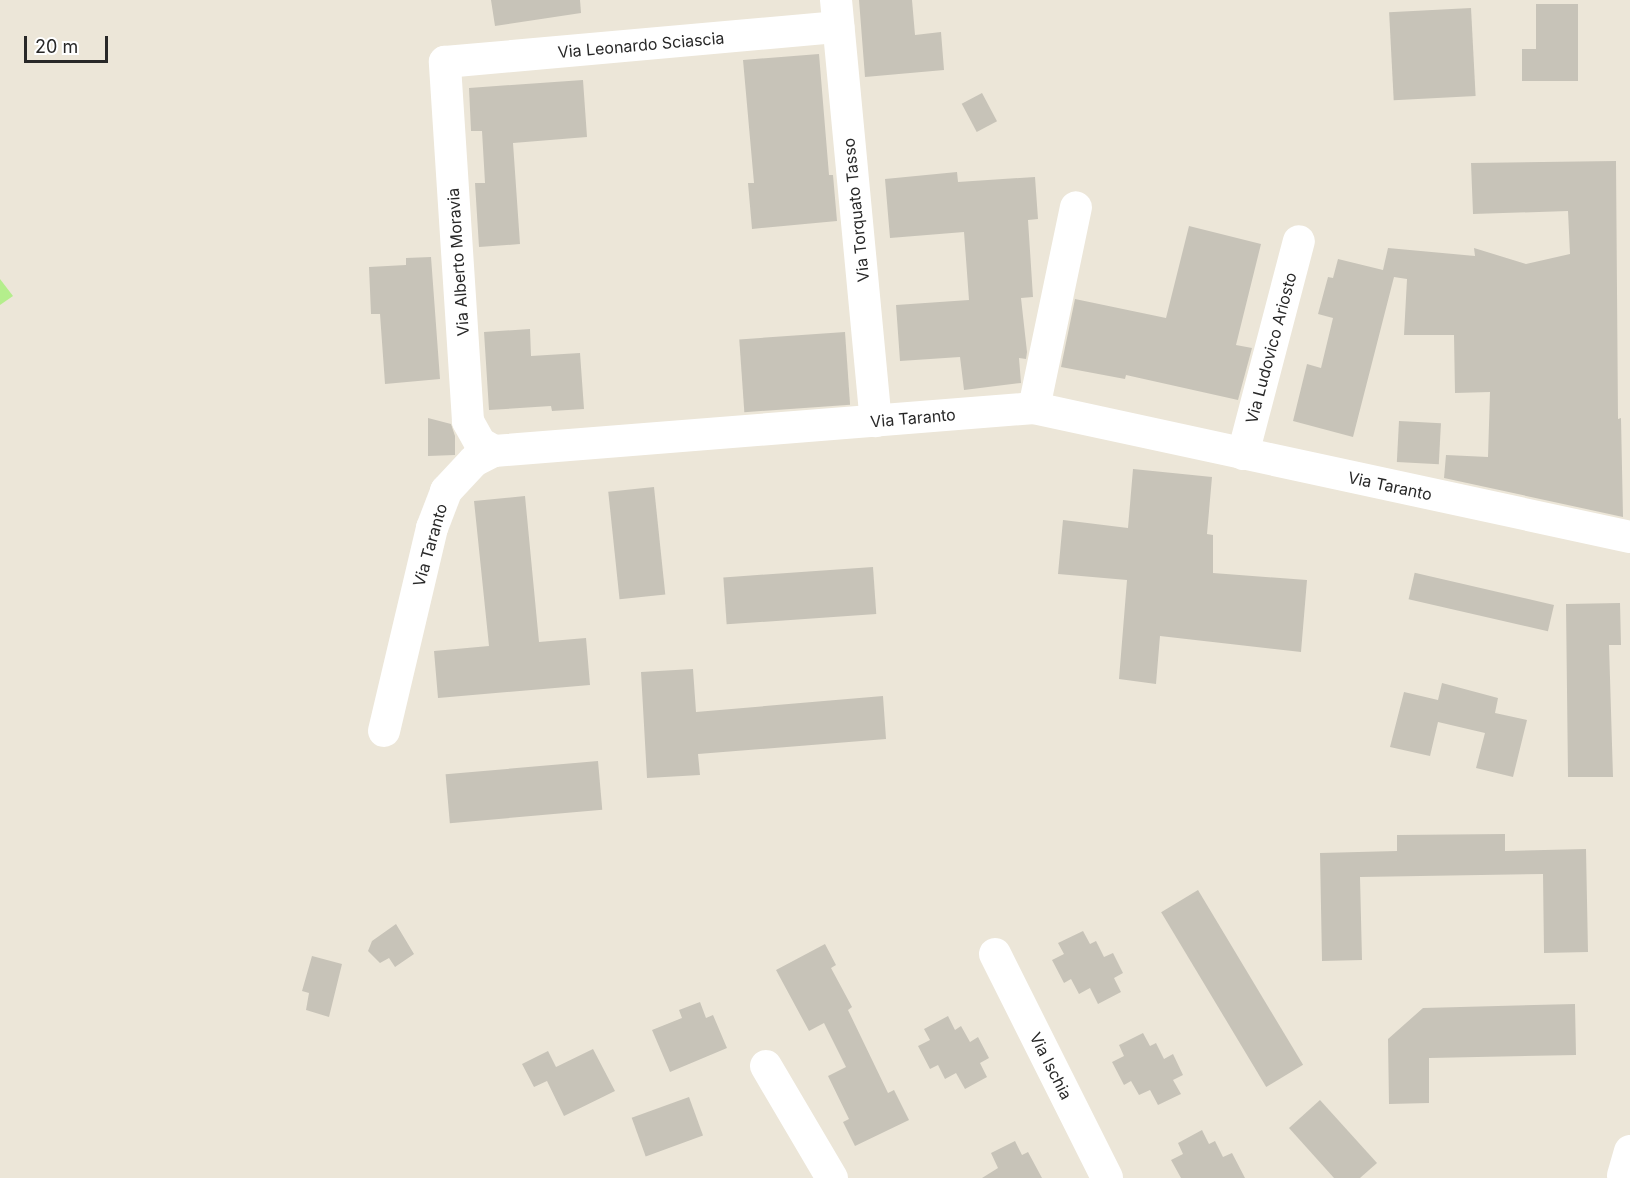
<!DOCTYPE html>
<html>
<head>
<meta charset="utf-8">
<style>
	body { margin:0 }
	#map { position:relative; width:1630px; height:1178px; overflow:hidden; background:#ece6d8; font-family:Inter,sans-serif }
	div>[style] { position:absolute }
	.pitch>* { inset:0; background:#b4ee8c }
	.building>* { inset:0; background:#c7c3b8; transform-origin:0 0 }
	.minor>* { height:32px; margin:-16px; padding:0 16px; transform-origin:16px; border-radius:16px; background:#fff }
	.secondary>* { height:33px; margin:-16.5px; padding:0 16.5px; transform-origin:16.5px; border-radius:16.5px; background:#fff }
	span { translate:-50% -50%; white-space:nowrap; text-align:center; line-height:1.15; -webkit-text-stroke:5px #fff; paint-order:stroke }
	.street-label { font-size:16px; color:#282828 }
	.scale { position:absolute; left:24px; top:36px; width:84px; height:27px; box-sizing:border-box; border:3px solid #282828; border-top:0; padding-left:8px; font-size:18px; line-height:21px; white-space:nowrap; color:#282828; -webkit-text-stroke:4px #fff; paint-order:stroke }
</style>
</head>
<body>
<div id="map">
	<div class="pitch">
		<div style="clip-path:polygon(0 279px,13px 296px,0 305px)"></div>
	</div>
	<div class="building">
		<div style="clip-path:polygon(491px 0,580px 0,581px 13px,495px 26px)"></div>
		<div style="clip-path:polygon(859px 0,912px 0,915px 35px,941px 32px,944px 70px,865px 77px)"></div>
		<div style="clip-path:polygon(1536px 4px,1578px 4px,1578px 81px,1522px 81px,1522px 49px,1536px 49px)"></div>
		<div style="left:1471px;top:8px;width:88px;height:82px;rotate:87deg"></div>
		<div style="clip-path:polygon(819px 54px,829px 175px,833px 175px,837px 221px,752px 229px,748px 183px,754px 183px,743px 60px)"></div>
		<div style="clip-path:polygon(583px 80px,587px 137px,513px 143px,520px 244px,479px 247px,475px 183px,485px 183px,482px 131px,471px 131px,469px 88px)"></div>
		<div style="left:982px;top:93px;width:32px;height:23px;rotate:62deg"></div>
		<div style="clip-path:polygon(1616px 161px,1618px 419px,1621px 418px,1623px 517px,1444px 478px,1446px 455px,1488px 457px,1490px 392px,1455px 393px,1454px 335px,1404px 335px,1407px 279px,1394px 277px,1353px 437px,1293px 421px,1307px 364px,1321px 368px,1333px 318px,1318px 314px,1328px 277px,1333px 278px,1338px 259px,1383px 270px,1388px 248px,1475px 256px,1474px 248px,1526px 264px,1570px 254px,1568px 211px,1473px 214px,1471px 163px)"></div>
		<div style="clip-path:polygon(957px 172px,958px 182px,1035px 177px,1038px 219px,1028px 220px,1033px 297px,1021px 298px,1027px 352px,1026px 359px,1019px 358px,1021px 383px,964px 390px,960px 357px,900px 361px,896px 305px,969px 300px,964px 232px,890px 238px,885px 179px)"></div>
		<div style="clip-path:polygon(1189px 226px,1261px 244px,1236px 345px,1252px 348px,1238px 400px,1126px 375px,1125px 379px,1061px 367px,1075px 299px,1166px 318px)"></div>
		<div style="clip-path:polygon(431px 257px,440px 379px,385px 384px,380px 314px,371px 314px,369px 267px,406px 265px,406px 258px)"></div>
		<div style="clip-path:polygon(530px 329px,531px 356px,580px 353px,584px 409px,552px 411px,551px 406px,489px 410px,484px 332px)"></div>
		<div style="left:845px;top:332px;width:73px;height:106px;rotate:86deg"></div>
		<div style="clip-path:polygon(428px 418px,451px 424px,455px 436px,455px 455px,428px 456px)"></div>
		<div style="left:1399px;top:421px;width:42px;height:41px;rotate:3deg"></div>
		<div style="clip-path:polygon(1133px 469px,1212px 477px,1207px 534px,1213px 535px,1213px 573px,1307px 580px,1301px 652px,1160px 636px,1156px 684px,1119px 679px,1127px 580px,1058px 574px,1063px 520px,1128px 528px)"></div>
		<div style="left:654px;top:487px;width:108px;height:46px;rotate:84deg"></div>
		<div style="clip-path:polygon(525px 496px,539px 642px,586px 638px,590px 685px,438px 698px,434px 651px,489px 646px,474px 501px)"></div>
		<div style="left:873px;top:567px;width:47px;height:150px;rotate:86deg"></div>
		<div style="clip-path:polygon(1620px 603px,1621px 645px,1609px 645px,1613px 777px,1568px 777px,1566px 604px)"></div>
		<div style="left:1554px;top:605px;width:27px;height:143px;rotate:103deg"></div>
		<div style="clip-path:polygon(693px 669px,696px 712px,883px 696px,886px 739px,698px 754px,700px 775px,647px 778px,641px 672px)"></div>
		<div style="clip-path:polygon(1442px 683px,1498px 698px,1495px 713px,1527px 720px,1513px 777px,1476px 768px,1485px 733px,1438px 722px,1430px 756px,1390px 747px,1404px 692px,1438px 700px)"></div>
		<div style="left:598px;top:761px;width:49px;height:153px;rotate:85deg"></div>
		<div style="clip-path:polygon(1505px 834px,1505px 851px,1586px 849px,1588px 952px,1544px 953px,1543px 874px,1360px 877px,1362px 960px,1322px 961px,1320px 853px,1397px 851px,1397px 835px)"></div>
		<div style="left:1198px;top:890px;width:204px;height:43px;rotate:59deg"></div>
		<div style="clip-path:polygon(396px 924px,414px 954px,395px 967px,389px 958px,380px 963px,368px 951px,372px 941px)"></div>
		<div style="clip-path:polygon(1083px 931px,1090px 944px,1096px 941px,1104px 957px,1113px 953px,1123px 973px,1114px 978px,1121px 992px,1098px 1004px,1090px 988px,1079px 994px,1071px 979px,1064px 983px,1052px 960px,1064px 954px,1058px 943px)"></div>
		<div style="clip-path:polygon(825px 944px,836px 965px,831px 968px,852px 1007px,848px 1010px,888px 1093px,894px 1090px,909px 1120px,855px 1146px,843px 1122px,849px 1119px,828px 1076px,846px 1067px,824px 1023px,809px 1031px,776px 970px)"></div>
		<div style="clip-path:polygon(312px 956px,342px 964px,329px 1017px,306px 1010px,309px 993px,302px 991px)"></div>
		<div style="clip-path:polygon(700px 1002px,706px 1018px,713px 1015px,727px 1048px,670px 1072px,652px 1030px,682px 1018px,679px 1010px)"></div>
		<div style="clip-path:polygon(1575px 1004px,1576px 1055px,1429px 1058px,1429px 1103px,1389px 1104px,1388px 1039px,1423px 1008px)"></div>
		<div style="clip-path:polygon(948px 1016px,955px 1030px,961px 1026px,970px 1042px,978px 1037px,989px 1058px,980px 1063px,987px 1077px,965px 1089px,956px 1073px,945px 1079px,938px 1065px,930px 1069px,918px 1046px,930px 1040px,924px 1029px)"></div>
		<div style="clip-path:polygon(1143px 1033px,1150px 1046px,1156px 1043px,1164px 1059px,1173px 1054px,1183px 1075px,1173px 1080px,1181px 1094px,1158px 1105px,1150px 1090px,1139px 1095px,1131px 1081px,1124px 1085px,1112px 1062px,1124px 1056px,1119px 1045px)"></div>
		<div style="clip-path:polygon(593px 1049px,615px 1091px,564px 1116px,547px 1081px,534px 1087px,522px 1064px,548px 1051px,556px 1067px)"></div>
		<div style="left:689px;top:1097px;width:41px;height:61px;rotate:70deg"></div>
		<div style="clip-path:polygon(1320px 1100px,1377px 1163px,1360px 1178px,1334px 1178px,1289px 1128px)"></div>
		<div style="clip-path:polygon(1202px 1130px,1209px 1144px,1215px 1141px,1223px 1157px,1232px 1153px,1245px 1178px,1181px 1178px,1171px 1160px,1183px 1154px,1178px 1143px)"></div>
		<div style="clip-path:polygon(1015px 1141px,1022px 1155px,1028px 1152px,1042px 1178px,982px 1178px,998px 1168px,991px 1153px)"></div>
	</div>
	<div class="minor">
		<div style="left:836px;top:0;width:423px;rotate:84.6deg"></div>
		<div style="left:1034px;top:408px;width:205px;rotate:-78.2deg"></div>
		<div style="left:494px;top:451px;width:16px;rotate:-150deg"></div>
		<div style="left:480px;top:443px;width:25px;rotate:-119deg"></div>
		<div style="left:468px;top:421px;width:360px;rotate:-93.7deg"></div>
		<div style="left:445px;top:62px;width:395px;rotate:-5.1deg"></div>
		<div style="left:1243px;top:454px;width:220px;rotate:-75.3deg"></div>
		<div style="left:384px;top:731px;width:209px;rotate:-76.7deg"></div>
		<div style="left:432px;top:528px;width:40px;rotate:-69deg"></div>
		<div style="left:446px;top:491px;width:41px;rotate:-47deg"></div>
		<div style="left:474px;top:461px;width:22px;rotate:-27deg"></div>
		<div style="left:494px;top:451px;width:542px;rotate:-4.55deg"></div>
		<div style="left:1034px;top:408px;width:610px;rotate:12.21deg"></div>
		<div style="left:995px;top:954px;width:250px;rotate:63.4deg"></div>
		<div style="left:766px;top:1066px;width:130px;rotate:59.5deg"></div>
	</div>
	<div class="secondary">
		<div style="left:1623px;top:1175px;width:25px;rotate:-74deg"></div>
	</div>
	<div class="street-label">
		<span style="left:641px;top:45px;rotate:-5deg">Via Leonardo Sciascia</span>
		<span style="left:856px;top:210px;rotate:-96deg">Via Torquato Tasso</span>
		<span style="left:458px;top:262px;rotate:-94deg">Via Alberto Moravia</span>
		<span style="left:1271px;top:348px;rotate:-75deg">Via Ludovico Ariosto</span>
		<span style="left:913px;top:418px;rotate:-5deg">Via Taranto</span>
		<span style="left:1390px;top:486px;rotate:12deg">Via Taranto</span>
		<span style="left:430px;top:545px;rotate:-74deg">Via Taranto</span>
		<span style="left:1051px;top:1066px;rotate:63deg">Via Ischia</span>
	</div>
	<div class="scale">20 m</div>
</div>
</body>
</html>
